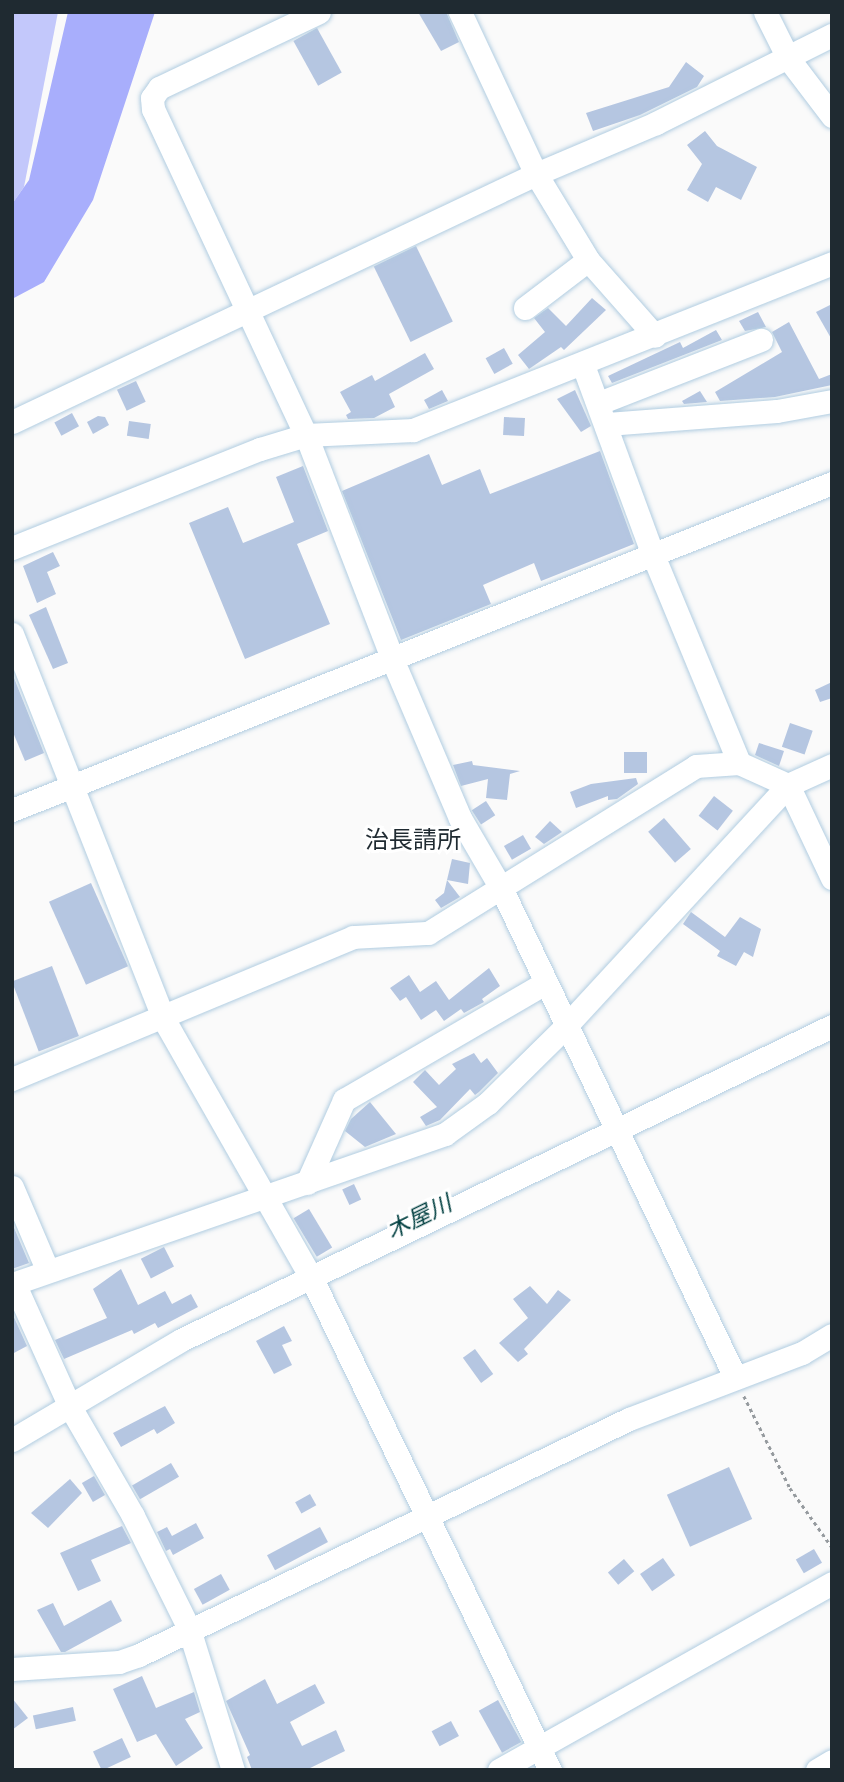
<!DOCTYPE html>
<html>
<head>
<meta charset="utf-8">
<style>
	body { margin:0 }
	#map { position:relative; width:844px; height:1782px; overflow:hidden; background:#fafafa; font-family:Raleway,"Noto Sans JP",sans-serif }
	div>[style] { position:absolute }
	.green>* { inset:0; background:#c3c8fb }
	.forest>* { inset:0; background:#a8aefc }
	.building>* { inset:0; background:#b5c6e1; transform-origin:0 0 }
	.path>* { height:2.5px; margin-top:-1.25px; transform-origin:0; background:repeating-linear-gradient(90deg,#959a9e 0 3.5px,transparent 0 7px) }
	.roads { filter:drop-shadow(0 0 2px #b1cde1) drop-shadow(0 0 2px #b1cde1) }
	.minor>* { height:23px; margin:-11.5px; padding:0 11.5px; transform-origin:11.5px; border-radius:11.5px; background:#fff }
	span { translate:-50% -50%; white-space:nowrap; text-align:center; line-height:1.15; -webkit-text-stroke:6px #fff; paint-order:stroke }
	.water-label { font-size:23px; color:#034142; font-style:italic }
	.quarter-label { font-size:24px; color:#1f2a31 }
	.frame { position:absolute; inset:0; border:14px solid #1f2a31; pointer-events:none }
</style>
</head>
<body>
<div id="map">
	<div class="green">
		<div style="clip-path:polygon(12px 12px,58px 12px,24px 187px,12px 204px)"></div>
	</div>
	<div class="forest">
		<div style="clip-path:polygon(68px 12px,155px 12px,93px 200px,44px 282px,12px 299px,12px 204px,29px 180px)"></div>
	</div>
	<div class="building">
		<div style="clip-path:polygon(418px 12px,446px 12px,459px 42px,441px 51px)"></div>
		<div style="left:317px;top:28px;width:51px;height:27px;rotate:61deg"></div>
		<div style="clip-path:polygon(686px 62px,704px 76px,697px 87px,640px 115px,593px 131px,586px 113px,669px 87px)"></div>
		<div style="clip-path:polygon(705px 131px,717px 146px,757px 167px,741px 200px,716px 187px,708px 202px,687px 190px,702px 164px,687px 145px)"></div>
		<div style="left:416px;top:246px;width:84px;height:47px;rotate:64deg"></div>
		<div style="clip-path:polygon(592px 298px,606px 310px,564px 350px,561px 347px,529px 369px,518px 355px,545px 332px,534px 318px,548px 308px,566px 326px)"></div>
		<div style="clip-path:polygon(832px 304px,832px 340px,816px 312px)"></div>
		<div style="clip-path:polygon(758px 312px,766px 327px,745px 331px,739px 321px)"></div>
		<div style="clip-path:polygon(789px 322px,819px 379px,832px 374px,832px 385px,775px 397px,720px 401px,715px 392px,782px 352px,772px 332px)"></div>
		<div style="clip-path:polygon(716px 330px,722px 340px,612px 383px,608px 376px,680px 342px,683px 348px)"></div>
		<div style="left:504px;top:348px;width:18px;height:21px;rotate:61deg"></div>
		<div style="clip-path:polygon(425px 353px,434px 369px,389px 394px,395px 407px,374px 418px,348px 419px,346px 415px,351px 412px,340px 392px,372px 375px,375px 381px)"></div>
		<div style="left:136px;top:381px;width:23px;height:21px;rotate:65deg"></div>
		<div style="clip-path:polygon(442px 390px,448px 401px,429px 409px,424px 400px)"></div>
		<div style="clip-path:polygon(575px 390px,591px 426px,581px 432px,557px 399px)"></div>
		<div style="clip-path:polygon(700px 391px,707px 402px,684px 404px,682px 401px)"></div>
		<div style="left:72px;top:413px;width:15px;height:20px;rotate:62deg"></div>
		<div style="clip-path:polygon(98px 416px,105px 417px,109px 425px,93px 434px,87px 422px)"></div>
		<div style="left:504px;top:417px;width:21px;height:18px;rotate:3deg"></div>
		<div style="left:129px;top:421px;width:22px;height:15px;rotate:8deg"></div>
		<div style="clip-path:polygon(600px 451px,634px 544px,541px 581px,534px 563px,483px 585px,491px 604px,401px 640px,342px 491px,429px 454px,442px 485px,480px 469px,490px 494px)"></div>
		<div style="clip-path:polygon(303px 466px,328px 531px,297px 544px,330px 624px,245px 659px,189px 523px,228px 507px,243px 543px,294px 522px,276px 477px)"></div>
		<div style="clip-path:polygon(53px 552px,60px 566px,47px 572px,56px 594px,37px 603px,23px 566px)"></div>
		<div style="clip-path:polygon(46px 607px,68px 663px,53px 669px,29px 615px)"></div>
		<div style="clip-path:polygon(12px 673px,44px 753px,25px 761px,12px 730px)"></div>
		<div style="clip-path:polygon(832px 682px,832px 698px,820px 702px,815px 690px)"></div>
		<div style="left:790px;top:723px;width:24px;height:25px;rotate:19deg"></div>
		<div style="clip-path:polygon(759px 743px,784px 751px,779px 766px,755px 755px)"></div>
		<div style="left:647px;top:752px;width:21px;height:23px;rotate:90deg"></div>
		<div style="clip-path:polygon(472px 761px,473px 765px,520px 771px,510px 774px,507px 800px,486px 798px,488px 779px,461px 786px,453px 765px)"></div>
		<div style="clip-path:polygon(636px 778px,638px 784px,617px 799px,608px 800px,608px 796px,576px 808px,570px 792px,591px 784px)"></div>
		<div style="left:714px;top:796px;width:24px;height:25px;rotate:38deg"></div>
		<div style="left:486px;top:801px;width:17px;height:17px;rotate:57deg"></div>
		<div style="left:664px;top:818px;width:41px;height:21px;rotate:49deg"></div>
		<div style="clip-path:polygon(550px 821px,562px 832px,544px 844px,535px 837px)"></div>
		<div style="left:523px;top:835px;width:16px;height:22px;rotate:60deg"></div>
		<div style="clip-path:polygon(452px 859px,470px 863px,468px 884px,447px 880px)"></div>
		<div style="clip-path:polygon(447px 880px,460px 897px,441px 908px,435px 900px,444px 893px)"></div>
		<div style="left:91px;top:883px;width:91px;height:46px;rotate:66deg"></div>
		<div style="clip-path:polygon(691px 912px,725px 937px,740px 917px,761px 929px,753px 957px,744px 952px,736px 966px,717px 956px,720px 951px,683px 924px)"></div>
		<div style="left:52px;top:966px;width:75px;height:43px;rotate:69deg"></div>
		<div style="clip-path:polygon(489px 968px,500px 986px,482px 999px,484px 1002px,464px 1013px,461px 1009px,444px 1021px,436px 1010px,421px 1020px,406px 997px,400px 1001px,390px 988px,409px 975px,420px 992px,436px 981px,449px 1000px)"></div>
		<div style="clip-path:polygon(474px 1053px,481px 1063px,487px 1058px,498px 1073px,479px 1092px,475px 1095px,470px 1089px,440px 1120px,426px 1126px,420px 1117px,437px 1107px,413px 1082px,425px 1070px,439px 1085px,456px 1069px,452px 1064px)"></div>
		<div style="clip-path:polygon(370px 1102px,396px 1134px,365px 1147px,345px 1131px,351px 1119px)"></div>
		<div style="left:354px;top:1184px;width:17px;height:13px;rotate:65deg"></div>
		<div style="left:309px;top:1209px;width:45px;height:18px;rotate:59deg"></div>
		<div style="clip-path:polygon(12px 1223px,29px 1263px,12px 1269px)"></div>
		<div style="left:164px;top:1247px;width:22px;height:26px;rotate:63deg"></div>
		<div style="clip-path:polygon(121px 1269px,138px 1305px,165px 1291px,172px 1304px,191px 1294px,198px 1307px,158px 1328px,155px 1323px,134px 1334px,132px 1330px,64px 1359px,55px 1340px,107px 1318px,93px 1289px)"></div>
		<div style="clip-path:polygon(530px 1286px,547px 1304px,558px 1290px,571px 1300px,524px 1349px,528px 1354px,518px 1362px,499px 1343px,528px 1318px,513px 1299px)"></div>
		<div style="clip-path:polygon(12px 1313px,27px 1346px,12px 1354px)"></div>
		<div style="clip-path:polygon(284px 1326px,292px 1341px,282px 1345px,292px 1365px,274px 1374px,256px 1341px)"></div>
		<div style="left:475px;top:1349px;width:31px;height:15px;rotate:54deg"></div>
		<div style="clip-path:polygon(165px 1406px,175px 1423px,157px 1434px,154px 1429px,121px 1447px,113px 1433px)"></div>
		<div style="left:171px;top:1463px;width:16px;height:45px;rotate:60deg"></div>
		<div style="left:729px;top:1467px;width:57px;height:68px;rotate:66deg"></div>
		<div style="left:94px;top:1476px;width:22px;height:14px;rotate:60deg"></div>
		<div style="clip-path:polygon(70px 1479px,82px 1493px,48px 1528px,31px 1513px)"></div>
		<div style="left:310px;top:1494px;width:13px;height:17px;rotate:61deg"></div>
		<div style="clip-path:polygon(196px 1523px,204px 1538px,173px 1555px,170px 1549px,166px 1551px,157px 1532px,167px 1527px,172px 1536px)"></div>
		<div style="clip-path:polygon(122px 1526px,131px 1543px,91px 1560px,101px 1581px,78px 1591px,60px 1553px)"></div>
		<div style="left:320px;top:1527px;width:17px;height:60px;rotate:62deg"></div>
		<div style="left:814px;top:1549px;width:16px;height:21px;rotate:60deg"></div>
		<div style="left:663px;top:1558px;width:21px;height:28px;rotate:55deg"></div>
		<div style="left:624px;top:1559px;width:16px;height:21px;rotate:50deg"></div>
		<div style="left:221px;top:1574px;width:18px;height:31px;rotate:61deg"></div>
		<div style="clip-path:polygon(111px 1600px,122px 1621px,65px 1652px,61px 1652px,37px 1610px,53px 1603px,64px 1626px)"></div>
		<div style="clip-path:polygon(142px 1676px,156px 1708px,194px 1692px,200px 1712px,185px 1719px,203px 1748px,176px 1766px,156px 1734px,137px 1742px,113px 1689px)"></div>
		<div style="clip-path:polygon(265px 1679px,277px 1704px,315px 1684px,325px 1703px,290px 1722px,302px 1746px,336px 1730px,345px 1751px,306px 1770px,252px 1770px,247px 1757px,250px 1755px,226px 1701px)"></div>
		<div style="clip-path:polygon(12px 1698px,28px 1718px,12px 1730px)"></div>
		<div style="left:498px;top:1700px;width:48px;height:22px;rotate:61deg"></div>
		<div style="left:73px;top:1707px;width:14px;height:41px;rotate:78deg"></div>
		<div style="left:451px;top:1721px;width:17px;height:22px;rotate:62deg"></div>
		<div style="left:122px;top:1738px;width:21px;height:32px;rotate:65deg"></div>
	</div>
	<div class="path">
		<div style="left:744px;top:1396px;width:103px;rotate:63.4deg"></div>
		<div style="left:790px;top:1488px;width:72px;rotate:54.6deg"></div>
	</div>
	<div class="roads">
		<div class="minor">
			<div style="left:319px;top:12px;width:177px;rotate:154.6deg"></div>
			<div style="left:159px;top:88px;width:12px;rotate:125deg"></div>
			<div style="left:152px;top:98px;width:11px;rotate:85deg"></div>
			<div style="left:153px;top:109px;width:360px;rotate:64.9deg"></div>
			<div style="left:306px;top:435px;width:242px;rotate:68.9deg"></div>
			<div style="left:393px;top:661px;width:171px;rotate:66.9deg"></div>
			<div style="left:460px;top:818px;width:83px;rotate:59.7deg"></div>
			<div style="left:502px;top:890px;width:540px;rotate:64.43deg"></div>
			<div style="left:460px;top:12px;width:179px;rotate:64.9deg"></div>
			<div style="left:536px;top:174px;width:100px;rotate:58.8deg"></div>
			<div style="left:588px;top:260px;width:101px;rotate:48.6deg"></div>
			<div style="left:765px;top:12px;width:51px;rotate:63.4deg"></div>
			<div style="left:788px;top:58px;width:73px;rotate:52.8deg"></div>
			<div style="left:525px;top:308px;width:79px;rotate:-37.3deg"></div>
			<div style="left:583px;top:365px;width:202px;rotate:69.8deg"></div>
			<div style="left:653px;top:555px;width:225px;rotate:67.5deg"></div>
			<div style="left:599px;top:403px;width:174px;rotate:-21.3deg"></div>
			<div style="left:12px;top:422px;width:580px;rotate:-25.33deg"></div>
			<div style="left:536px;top:174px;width:130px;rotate:-23deg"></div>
			<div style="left:656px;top:123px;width:197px;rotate:-26.6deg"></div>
			<div style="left:607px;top:424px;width:170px;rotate:-4.4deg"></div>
			<div style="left:777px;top:411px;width:56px;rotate:-10.3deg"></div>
			<div style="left:12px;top:548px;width:267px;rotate:-21.8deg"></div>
			<div style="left:260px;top:449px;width:48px;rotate:-16.9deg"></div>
			<div style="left:306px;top:435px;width:107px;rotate:-2.7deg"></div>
			<div style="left:413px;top:430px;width:451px;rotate:-21.7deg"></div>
			<div style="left:12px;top:634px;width:413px;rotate:68.5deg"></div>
			<div style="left:163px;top:1018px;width:298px;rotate:60.3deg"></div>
			<div style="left:311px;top:1277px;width:548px;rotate:64.14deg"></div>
			<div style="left:12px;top:810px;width:883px;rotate:-21.74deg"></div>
			<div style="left:12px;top:1079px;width:369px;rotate:-22.6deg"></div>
			<div style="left:353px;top:937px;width:75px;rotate:-3.1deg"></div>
			<div style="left:428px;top:933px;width:316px;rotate:-31.9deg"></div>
			<div style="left:696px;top:766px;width:43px;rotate:-4deg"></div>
			<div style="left:739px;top:763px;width:54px;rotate:24.2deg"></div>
			<div style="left:788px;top:785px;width:103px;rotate:64.7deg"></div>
			<div style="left:307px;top:1183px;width:91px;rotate:-66deg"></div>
			<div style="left:344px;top:1100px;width:233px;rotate:-30.2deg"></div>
			<div style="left:12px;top:1187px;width:89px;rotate:66.9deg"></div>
			<div style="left:14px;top:1283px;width:134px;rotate:65.7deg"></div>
			<div style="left:69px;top:1405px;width:128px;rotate:60deg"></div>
			<div style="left:133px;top:1516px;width:126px;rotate:63.6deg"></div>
			<div style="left:189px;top:1629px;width:148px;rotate:72.7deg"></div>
			<div style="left:12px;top:1284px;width:458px;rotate:-19.1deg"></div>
			<div style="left:445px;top:1134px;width:53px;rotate:-35.8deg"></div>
			<div style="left:488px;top:1103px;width:108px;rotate:-44.6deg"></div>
			<div style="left:565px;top:1027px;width:329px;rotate:-47.3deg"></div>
			<div style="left:788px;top:785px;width:48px;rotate:-24.4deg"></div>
			<div style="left:12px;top:1440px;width:196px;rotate:-30.6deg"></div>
			<div style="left:181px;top:1340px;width:723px;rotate:-25.75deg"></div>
			<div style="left:12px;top:1669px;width:107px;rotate:-3.7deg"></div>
			<div style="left:119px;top:1662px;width:21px;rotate:-19deg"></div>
			<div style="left:139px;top:1655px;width:544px;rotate:-25.72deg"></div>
			<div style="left:629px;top:1419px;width:185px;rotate:-20.9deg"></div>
			<div style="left:802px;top:1353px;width:35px;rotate:-31deg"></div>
			<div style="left:499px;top:1770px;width:382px;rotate:-29.3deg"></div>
			<div style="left:817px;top:1770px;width:17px;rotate:-31deg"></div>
		</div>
	</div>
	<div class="water-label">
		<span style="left:419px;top:1217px;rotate:-26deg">木屋川</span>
	</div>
	<div class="quarter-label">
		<span style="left:413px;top:840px">治長請所</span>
	</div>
	<div class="frame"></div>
</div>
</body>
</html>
